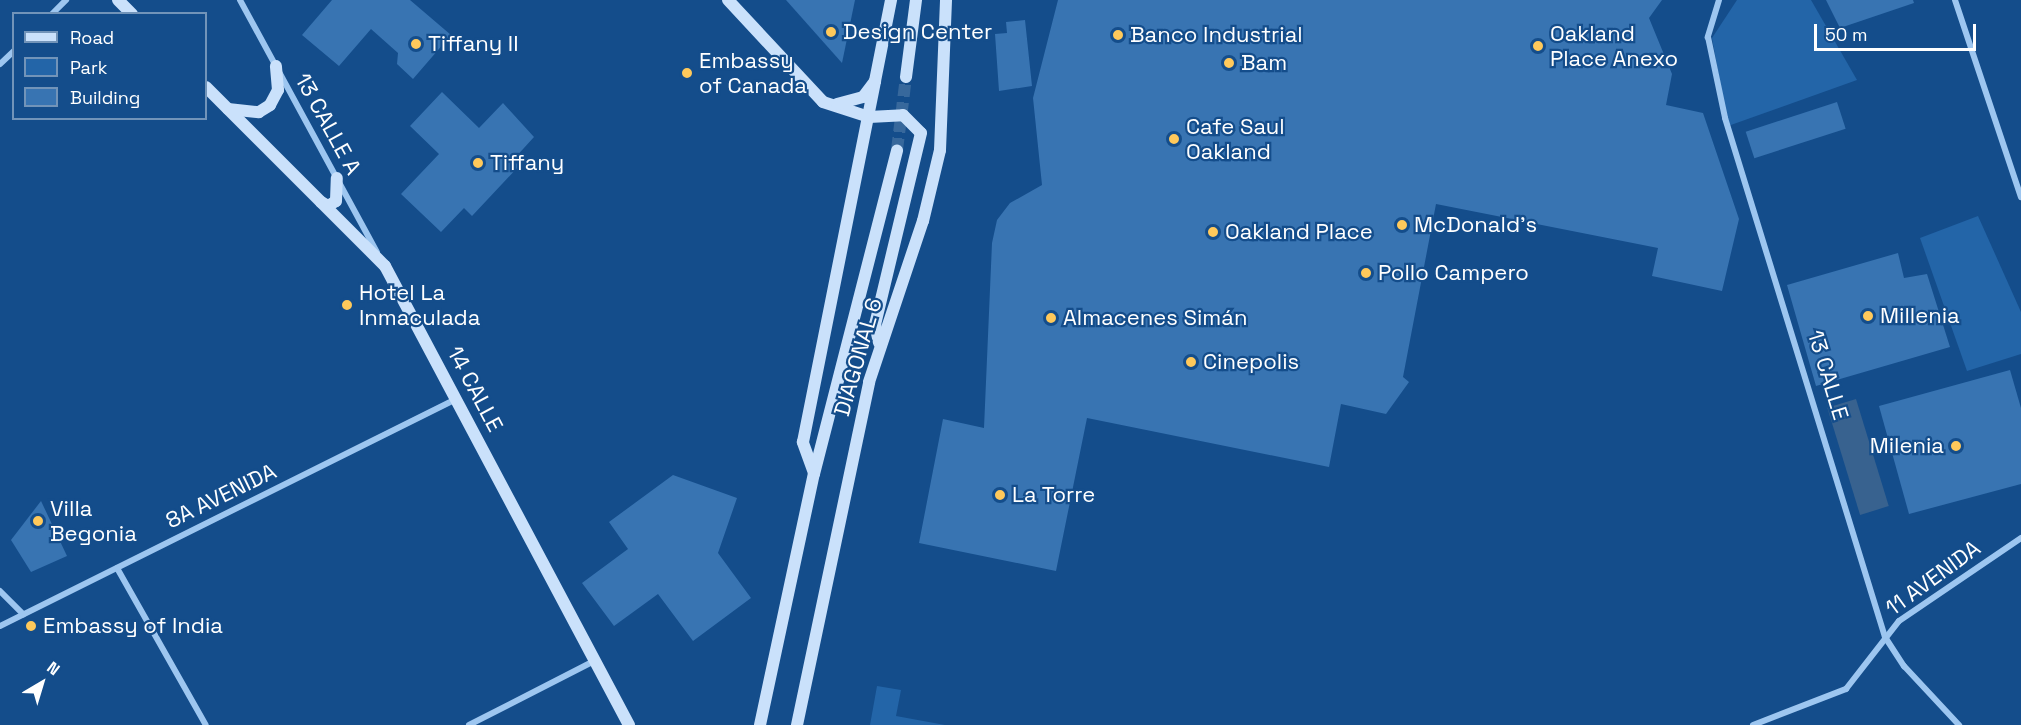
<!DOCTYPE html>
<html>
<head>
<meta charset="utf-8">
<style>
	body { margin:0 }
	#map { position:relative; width:2021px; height:725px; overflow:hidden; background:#144d8b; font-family:"Space Grotesk",sans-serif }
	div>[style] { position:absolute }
	.green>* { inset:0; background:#2365a8 }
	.water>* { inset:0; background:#38628f; transform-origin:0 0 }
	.building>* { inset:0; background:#3874b2; transform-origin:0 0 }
	.secondary-tunnel>* { height:12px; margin-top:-6px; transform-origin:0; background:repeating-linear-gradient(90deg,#37689c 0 12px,transparent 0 18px) }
	.street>* { height:6px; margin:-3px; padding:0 3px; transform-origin:3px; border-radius:3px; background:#9dc6f0 }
	.secondary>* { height:12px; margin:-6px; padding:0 6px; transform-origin:6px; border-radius:6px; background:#cae1fb }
	.dots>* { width:16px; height:16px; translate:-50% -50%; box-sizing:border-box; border:3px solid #144d8b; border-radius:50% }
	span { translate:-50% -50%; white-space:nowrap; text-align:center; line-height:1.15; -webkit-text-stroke:4.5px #144d8b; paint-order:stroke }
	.poi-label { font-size:22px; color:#fff }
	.left { translate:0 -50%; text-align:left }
	.right { translate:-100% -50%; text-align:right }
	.street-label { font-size:22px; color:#fff }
	.legend { position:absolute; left:12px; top:12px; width:195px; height:108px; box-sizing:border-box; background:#144d8b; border:2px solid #7294b9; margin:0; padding:8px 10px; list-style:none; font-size:18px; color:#fff }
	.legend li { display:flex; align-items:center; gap:12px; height:30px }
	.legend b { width:30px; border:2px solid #7294b9 }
	.north { position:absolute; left:12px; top:653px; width:60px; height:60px; -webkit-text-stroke:4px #144d8b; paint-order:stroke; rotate:38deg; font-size:16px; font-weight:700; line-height:24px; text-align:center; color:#fff }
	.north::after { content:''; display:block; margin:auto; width:21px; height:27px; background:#fff; clip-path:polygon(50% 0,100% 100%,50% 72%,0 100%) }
	.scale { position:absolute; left:1814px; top:24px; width:162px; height:27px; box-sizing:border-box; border:3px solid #fff; border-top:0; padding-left:8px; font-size:18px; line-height:21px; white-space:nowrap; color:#fff; -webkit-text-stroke:4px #144d8b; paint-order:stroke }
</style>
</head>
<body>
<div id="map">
	<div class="green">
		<div style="clip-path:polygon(1737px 0,1811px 0,1857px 80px,1728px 126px,1712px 38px)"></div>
		<div style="clip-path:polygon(1978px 216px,2021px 312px,2021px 354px,1967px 371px,1920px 238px)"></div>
		<div style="clip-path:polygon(877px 686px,901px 690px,896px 716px,945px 725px,870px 725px)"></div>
	</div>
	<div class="water">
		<div style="left:1856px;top:399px;width:112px;height:30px;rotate:73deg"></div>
	</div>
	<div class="building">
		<div style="clip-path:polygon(332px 0,410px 0,451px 35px,413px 79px,397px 64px,398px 53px,371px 29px,339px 66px,302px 35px)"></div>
		<div style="clip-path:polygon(786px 0,855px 0,842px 63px)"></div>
		<div style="clip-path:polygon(1058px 0,1662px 0,1649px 18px,1672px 74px,1666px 105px,1703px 113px,1739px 219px,1722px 291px,1652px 276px,1658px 248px,1436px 204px,1403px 377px,1409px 382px,1386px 414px,1341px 404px,1329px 467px,1087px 418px,1056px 571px,919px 543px,943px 419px,984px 428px,992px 243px,997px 220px,1010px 203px,1042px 185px,1033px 98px)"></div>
		<div style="clip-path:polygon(1826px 0,1913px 0,1914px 3px,1840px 28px)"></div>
		<div style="clip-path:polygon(1025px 20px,1032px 86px,999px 91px,995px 34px,1007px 33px,1006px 22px)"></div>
		<div style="clip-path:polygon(442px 92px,479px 128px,503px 103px,534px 137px,513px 160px,519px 166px,472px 216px,464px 208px,441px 232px,401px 194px,439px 154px,410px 126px)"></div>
		<div style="left:1837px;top:102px;width:28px;height:96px;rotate:72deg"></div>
		<div style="clip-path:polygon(1898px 253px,1904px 278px,1927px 274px,1950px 347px,1816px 386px,1787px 285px)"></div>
		<div style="clip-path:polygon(2010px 370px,2021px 408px,2021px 484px,1909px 514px,1879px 406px)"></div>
		<div style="clip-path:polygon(673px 475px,737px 498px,718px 553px,751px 598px,693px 641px,658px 594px,614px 626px,582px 583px,628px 549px,609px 522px)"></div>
		<div style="clip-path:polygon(41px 501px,67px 556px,31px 572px,11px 540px)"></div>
	</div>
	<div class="secondary-tunnel">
		<div style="left:897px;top:150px;width:74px;rotate:-83deg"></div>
	</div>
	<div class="street">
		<div style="left:240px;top:0;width:287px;rotate:61.5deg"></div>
		<div style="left:1719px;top:0;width:39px;rotate:107deg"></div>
		<div style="left:1708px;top:37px;width:83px;rotate:78.1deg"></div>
		<div style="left:1725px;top:118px;width:543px;rotate:72.87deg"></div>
		<div style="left:1885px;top:637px;width:35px;rotate:57deg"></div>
		<div style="left:1904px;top:666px;width:81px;rotate:47deg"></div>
		<div style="left:1955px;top:0;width:208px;rotate:71.5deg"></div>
		<div style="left:52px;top:14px;width:20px;rotate:-45deg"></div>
		<div style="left:0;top:64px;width:19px;rotate:-43deg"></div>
		<div style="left:117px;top:568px;width:180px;rotate:60.5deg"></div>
		<div style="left:0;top:591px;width:33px;rotate:45deg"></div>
		<div style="left:0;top:626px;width:509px;rotate:-26.46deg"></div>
		<div style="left:469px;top:725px;width:140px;rotate:-27.1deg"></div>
		<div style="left:1753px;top:725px;width:100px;rotate:-21.2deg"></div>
		<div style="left:1846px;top:689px;width:86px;rotate:-52.1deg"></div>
		<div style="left:1899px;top:621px;width:148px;rotate:-34.2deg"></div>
	</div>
	<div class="secondary">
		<div style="left:118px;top:0;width:20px;rotate:45deg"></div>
		<div style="left:728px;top:0;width:139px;rotate:47deg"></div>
		<div style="left:823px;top:102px;width:48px;rotate:18.1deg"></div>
		<div style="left:869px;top:117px;width:34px;rotate:-3deg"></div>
		<div style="left:903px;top:115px;width:25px;rotate:45deg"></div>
		<div style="left:921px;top:133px;width:196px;rotate:103.5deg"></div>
		<div style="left:875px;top:324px;width:19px;rotate:78deg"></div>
		<div style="left:906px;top:77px;width:78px;rotate:-82.6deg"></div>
		<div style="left:206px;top:87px;width:253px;rotate:45deg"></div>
		<div style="left:385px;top:266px;width:520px;rotate:62.01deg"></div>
		<div style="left:837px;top:104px;width:27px;rotate:-15deg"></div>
		<div style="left:863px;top:97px;width:20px;rotate:-53deg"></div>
		<div style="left:875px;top:81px;width:83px;rotate:-78.8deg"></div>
		<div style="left:228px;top:109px;width:31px;rotate:6deg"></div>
		<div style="left:259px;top:112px;width:13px;rotate:-32deg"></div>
		<div style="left:270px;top:105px;width:17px;rotate:-62deg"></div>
		<div style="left:278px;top:90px;width:24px;rotate:-95deg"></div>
		<div style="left:321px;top:202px;width:8px;rotate:30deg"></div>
		<div style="left:328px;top:206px;width:9px;rotate:-32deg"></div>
		<div style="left:336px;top:201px;width:23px;rotate:-88deg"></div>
		<div style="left:814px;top:473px;width:33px;rotate:-110deg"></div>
		<div style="left:803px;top:442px;width:368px;rotate:-78.7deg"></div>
		<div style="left:760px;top:725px;width:257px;rotate:-77.9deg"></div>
		<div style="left:814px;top:474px;width:334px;rotate:-75.6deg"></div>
		<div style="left:797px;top:725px;width:350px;rotate:-78.1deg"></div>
		<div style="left:869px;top:382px;width:170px;rotate:-71.5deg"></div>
		<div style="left:923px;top:221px;width:73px;rotate:-76.5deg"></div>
		<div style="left:940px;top:150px;width:150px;rotate:-87.7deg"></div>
	</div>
	<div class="dots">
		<div style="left:831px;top:32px;background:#ffc95b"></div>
		<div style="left:1118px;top:35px;background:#ffc95b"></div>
		<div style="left:416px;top:44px;background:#ffc95b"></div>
		<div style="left:1538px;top:46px;background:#ffc95b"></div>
		<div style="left:1229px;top:63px;background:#ffc95b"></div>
		<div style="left:687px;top:73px;background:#ffc95b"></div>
		<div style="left:1174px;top:139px;background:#ffc95b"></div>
		<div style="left:478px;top:163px;background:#ffc95b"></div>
		<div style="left:1402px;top:225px;background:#ffc95b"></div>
		<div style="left:1213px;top:232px;background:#ffc95b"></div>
		<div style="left:1366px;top:273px;background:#ffc95b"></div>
		<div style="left:347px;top:305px;background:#ffc95b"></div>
		<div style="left:1868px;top:316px;background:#ffc95b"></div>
		<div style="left:1051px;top:318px;background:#ffc95b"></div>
		<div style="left:1191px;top:362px;background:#ffc95b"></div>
		<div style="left:1956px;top:446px;background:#ffc95b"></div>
		<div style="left:1000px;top:495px;background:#ffc95b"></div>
		<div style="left:38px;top:521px;background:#ffc95b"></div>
		<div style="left:31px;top:626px;background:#ffc95b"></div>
	</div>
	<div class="poi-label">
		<span class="left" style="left:843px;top:32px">Design Center</span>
		<span class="left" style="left:1550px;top:46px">Oakland<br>Place Anexo</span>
		<span class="left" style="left:1130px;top:35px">Banco Industrial</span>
		<span class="left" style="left:428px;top:44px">Tiffany II</span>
		<span class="left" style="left:699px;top:73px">Embassy<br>of Canada</span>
		<span class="left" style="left:1241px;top:63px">Bam</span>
		<span class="left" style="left:1186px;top:139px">Cafe Saul<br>Oakland</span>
		<span class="left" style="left:490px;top:163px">Tiffany</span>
		<span class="left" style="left:1414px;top:225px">McDonald's</span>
		<span class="left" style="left:1225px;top:232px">Oakland Place</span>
		<span class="left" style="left:1378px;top:273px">Pollo Campero</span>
		<span class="left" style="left:359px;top:305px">Hotel La<br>Inmaculada</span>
		<span class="left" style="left:1880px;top:316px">Millenia</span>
		<span class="left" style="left:1063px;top:318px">Almacenes Simán</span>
		<span class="left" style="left:1203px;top:362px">Cinepolis</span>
		<span class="right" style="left:1944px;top:446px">Milenia</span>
		<span class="left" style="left:1012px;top:495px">La Torre</span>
		<span class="left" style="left:50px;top:521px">Villa<br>Begonia</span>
		<span class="left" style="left:43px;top:626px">Embassy of India</span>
	</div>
	<div class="street-label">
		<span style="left:328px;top:124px;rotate:61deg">13 CALLE A</span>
		<span style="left:858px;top:357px;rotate:-74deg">DIAGONAL 6</span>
		<span style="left:1828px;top:375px;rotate:73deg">13 CALLE</span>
		<span style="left:475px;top:389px;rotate:62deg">14 CALLE</span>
		<span style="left:221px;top:496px;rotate:-26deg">8A AVENIDA</span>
		<span style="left:1933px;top:578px;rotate:-36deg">11 AVENIDA</span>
	</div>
	<ul class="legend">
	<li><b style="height:8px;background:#cae1fb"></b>Road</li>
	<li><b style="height:16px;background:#2365a8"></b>Park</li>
	<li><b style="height:16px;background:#3874b2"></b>Building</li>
	</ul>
	<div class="north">N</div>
	<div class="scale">50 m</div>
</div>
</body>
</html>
